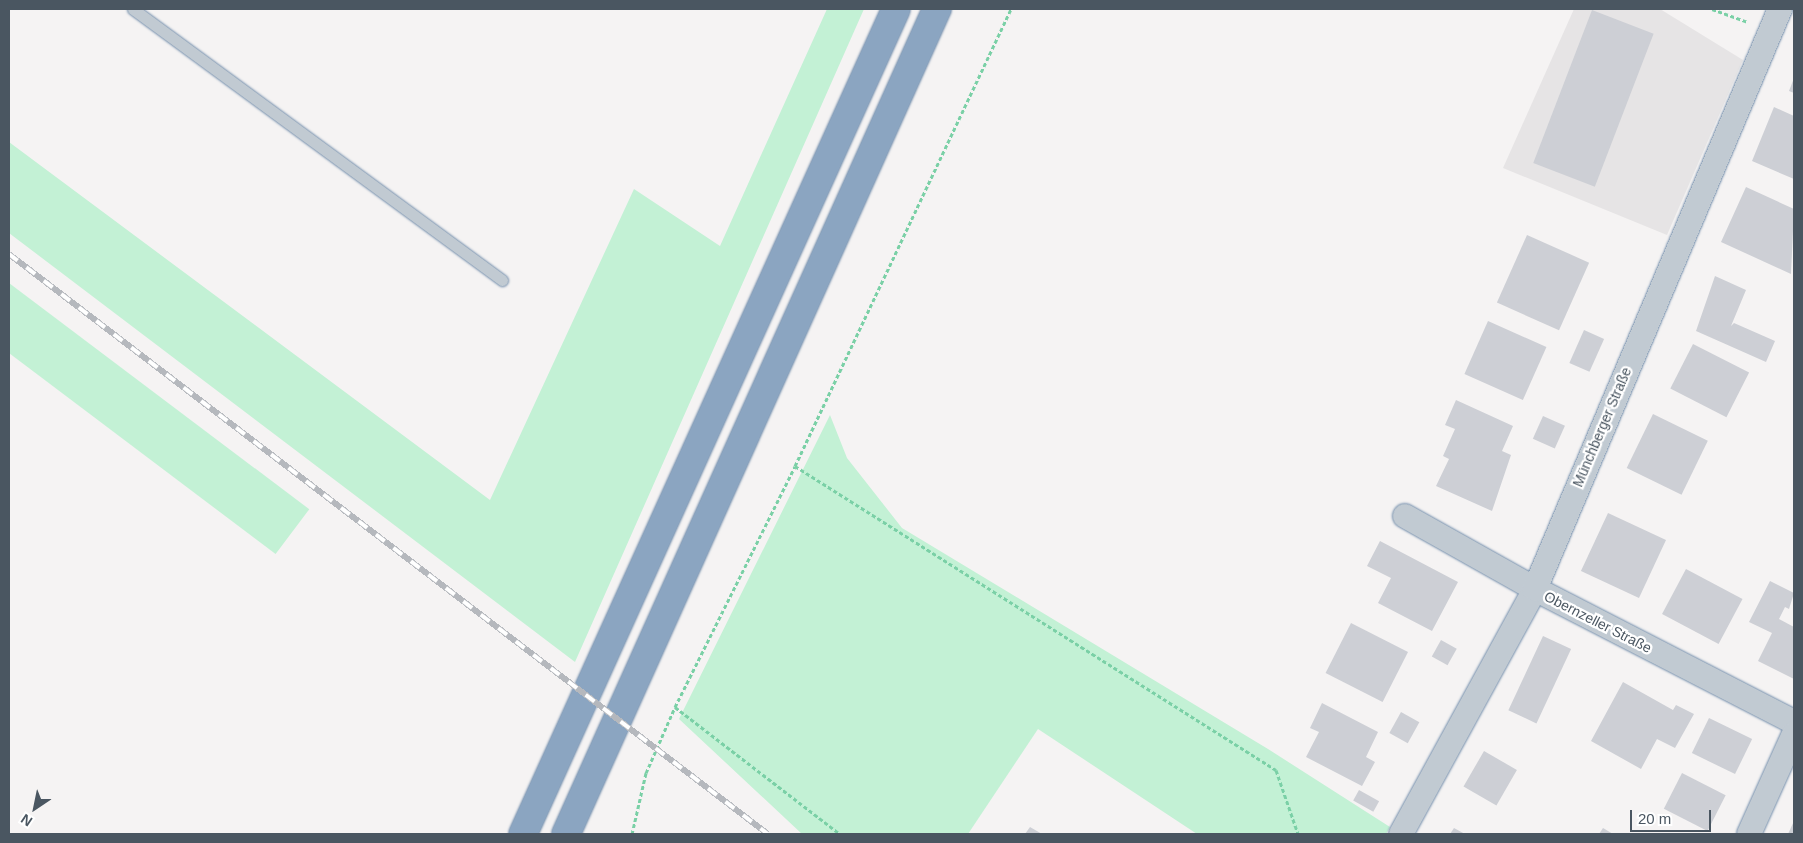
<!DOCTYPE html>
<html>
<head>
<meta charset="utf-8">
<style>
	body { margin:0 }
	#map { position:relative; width:1803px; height:843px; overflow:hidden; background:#f5f3f3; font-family:Arial,sans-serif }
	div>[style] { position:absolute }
	.education>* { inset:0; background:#e6e4e5 }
	.green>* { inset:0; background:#c3f1d5; transform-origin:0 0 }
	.building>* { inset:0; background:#cdcfd5; transform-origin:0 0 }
	.path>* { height:3px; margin-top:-1.5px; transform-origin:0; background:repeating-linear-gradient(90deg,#7ad0a6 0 4px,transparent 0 6.5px) }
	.roads { filter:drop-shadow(0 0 1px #7690ad) drop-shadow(0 0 1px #7690ad) }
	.lane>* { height:11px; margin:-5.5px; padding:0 5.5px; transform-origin:5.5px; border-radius:5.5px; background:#c1cad2 }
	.street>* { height:24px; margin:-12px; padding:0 12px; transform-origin:12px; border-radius:12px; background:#c1cad2 }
	.highway>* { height:28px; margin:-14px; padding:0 14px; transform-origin:14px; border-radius:14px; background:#8ba5c1 }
	.rail>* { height:5.5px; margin-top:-2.75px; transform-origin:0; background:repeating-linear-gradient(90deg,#fff 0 11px,#b5b8bd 0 22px); box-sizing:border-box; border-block:1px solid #b5b8bd }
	span { translate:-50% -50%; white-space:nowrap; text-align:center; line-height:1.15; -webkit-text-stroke:4.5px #fff; paint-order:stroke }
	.street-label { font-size:14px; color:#4a5661 }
	.frame { position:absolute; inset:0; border:10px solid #4a5661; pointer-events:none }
	.north { position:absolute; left:10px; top:783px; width:50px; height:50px; -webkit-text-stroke:4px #fff; paint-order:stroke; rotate:214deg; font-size:14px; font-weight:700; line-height:20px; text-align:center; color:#4a5661 }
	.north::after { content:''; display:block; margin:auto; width:18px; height:22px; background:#4a5661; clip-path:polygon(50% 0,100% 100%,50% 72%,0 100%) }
	.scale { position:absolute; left:1630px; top:810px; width:81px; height:22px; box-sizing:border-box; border:2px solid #4a5661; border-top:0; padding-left:6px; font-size:15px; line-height:18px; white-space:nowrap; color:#4a5661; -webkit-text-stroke:4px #fff; paint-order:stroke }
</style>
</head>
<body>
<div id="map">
	<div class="education">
		<div style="clip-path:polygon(1574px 9px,1660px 9px,1743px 60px,1667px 235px,1503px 168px)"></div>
	</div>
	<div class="green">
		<div style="clip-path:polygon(827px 9px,864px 9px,575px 662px,9px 233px,9px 142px,490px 500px,634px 189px,720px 246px)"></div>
		<div style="left:9px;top:283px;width:376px;height:56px;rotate:37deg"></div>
		<div style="clip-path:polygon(830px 415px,847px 458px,902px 528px,1268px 749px,1390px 827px,1386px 834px,1197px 834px,1038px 729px,968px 834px,802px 834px,679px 719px)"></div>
	</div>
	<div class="building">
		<div style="left:1592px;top:10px;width:66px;height:164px;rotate:21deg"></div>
		<div style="clip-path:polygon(1794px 78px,1794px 93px,1789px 91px)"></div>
		<div style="clip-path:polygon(1774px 107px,1794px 116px,1794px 179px,1752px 161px)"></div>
		<div style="clip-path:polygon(1746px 187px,1794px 209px,1791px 274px,1721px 242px)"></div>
		<div style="left:1527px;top:235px;width:68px;height:74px;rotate:24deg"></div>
		<div style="clip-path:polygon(1715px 276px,1746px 290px,1731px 326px,1734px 323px,1775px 341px,1766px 362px,1696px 331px)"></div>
		<div style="left:1488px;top:321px;width:64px;height:58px;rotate:24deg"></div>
		<div style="left:1584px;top:330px;width:22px;height:36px;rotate:24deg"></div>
		<div style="left:1693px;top:344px;width:63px;height:50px;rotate:27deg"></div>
		<div style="clip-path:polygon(1456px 400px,1513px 426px,1502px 451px,1511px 455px,1492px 511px,1436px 486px,1449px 459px,1443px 456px,1455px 429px,1445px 425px)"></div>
		<div style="left:1653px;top:414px;width:61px;height:60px;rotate:26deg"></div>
		<div style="left:1543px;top:416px;width:24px;height:25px;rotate:24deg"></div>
		<div style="left:1608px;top:513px;width:64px;height:64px;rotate:25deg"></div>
		<div style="clip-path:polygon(1380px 541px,1458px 582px,1432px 631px,1378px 603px,1391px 578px,1367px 566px)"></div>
		<div style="left:1686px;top:569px;width:64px;height:51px;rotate:28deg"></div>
		<div style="clip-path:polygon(1770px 581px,1794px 593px,1789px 609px,1785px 607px,1779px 619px,1794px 627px,1794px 679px,1758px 661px,1772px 633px,1749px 622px)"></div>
		<div style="left:1351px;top:623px;width:64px;height:56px;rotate:27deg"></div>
		<div style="left:1543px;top:636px;width:31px;height:82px;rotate:25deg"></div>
		<div style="left:1441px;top:640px;width:18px;height:19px;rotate:29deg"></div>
		<div style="clip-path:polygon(1623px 682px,1673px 710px,1676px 705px,1694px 714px,1675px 748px,1657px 739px,1641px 769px,1591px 741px)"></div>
		<div style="clip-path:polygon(1322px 703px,1378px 732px,1366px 757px,1375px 762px,1362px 786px,1306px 757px,1319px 732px,1310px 728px)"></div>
		<div style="left:1401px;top:712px;width:21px;height:24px;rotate:29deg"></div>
		<div style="left:1709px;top:718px;width:48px;height:39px;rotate:26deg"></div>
		<div style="left:1484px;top:751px;width:38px;height:41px;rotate:30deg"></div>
		<div style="left:1682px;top:773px;width:49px;height:40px;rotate:27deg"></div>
		<div style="left:1359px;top:790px;width:23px;height:12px;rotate:29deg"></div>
		<div style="clip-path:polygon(1794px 821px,1794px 834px,1788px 834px)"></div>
		<div style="clip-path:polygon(1030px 827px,1042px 834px,1025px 834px)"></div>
		<div style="clip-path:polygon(1454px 828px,1465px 834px,1450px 834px)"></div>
		<div style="clip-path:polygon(1603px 828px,1613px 834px,1599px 834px)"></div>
	</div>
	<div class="path">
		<div style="left:1712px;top:9px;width:37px;rotate:20deg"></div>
		<div style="left:795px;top:466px;width:569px;rotate:32.29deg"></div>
		<div style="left:1276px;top:770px;width:68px;rotate:71deg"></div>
		<div style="left:675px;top:707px;width:208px;rotate:37.6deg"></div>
		<div style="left:632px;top:834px;width:63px;rotate:-77.1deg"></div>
		<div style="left:646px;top:773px;width:72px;rotate:-66.3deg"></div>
		<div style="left:675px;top:707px;width:269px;rotate:-63.5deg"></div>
		<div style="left:795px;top:466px;width:505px;rotate:-64.7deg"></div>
	</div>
	<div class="roads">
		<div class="lane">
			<div style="left:133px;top:9px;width:458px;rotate:36.3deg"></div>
		</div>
		<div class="street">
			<div style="left:1405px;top:516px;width:149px;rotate:29.3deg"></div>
			<div style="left:1535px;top:589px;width:291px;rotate:27.2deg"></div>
			<div style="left:1401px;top:834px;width:279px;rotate:-61.3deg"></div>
			<div style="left:1535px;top:589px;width:630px;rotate:-67.1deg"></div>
			<div style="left:1749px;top:834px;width:110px;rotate:-65.8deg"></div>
		</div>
		<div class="highway">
			<div style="left:523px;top:834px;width:905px;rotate:-65.67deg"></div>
			<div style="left:566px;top:834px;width:905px;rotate:-65.79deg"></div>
		</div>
	</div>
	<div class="rail">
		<div style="left:9px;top:254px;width:955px;rotate:37.39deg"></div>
	</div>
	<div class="street-label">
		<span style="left:1602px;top:427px;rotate:-67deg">Münchberger Straße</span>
		<span style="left:1598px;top:622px;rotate:27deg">Obernzeller Straße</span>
	</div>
	<div class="frame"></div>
	<div class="north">N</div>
	<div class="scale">20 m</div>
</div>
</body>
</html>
